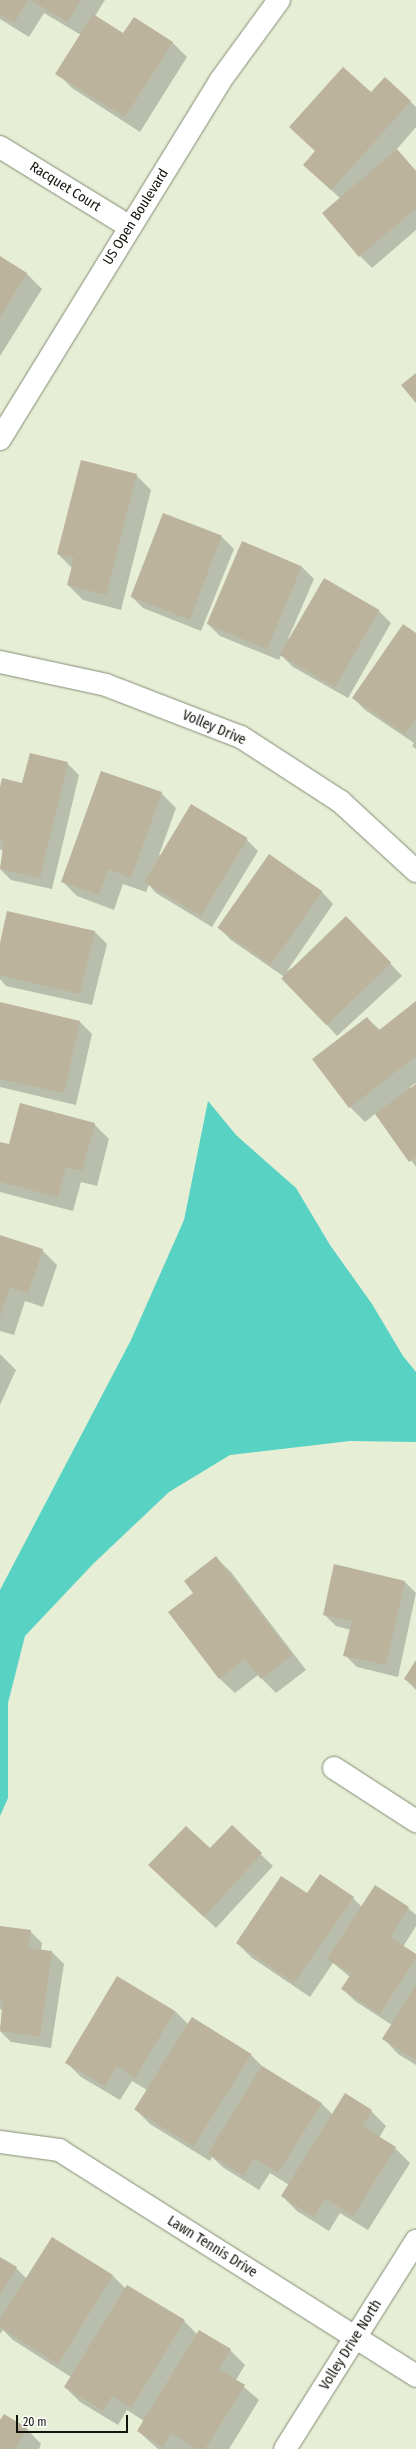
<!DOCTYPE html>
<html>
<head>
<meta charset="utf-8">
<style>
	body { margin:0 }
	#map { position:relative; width:416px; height:2449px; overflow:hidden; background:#e6eed6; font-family:"Fira Sans Condensed",sans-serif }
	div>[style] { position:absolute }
	.water>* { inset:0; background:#58d2c2 }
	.shadow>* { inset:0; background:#0003 }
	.building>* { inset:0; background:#bbb39c; transform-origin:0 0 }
	.roads { filter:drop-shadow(0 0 1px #848b75) drop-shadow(0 0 1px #848b75) }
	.street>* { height:22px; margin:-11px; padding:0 11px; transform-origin:11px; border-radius:11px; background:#fff }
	span { translate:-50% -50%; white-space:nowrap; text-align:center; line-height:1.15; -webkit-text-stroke:3px #fff; paint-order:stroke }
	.street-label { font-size:14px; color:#12140c }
	.scale { position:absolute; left:16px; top:2415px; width:112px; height:18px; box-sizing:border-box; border:2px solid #12140c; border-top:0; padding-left:5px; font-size:12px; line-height:14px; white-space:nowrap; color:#12140c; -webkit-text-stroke:3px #fff; paint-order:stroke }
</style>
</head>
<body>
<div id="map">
	<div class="water">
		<div style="clip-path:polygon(208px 1101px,236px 1135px,296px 1188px,330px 1245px,372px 1304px,403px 1356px,416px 1372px,416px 1442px,350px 1441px,230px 1455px,169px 1492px,93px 1564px,25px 1636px,8px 1703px,8px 1798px,0 1816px,0 1590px,131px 1340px,184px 1220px)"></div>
	</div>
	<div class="shadow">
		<div style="clip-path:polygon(0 0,105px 0,95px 16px,124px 34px,172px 42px,187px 57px,140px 132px,72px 88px,57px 73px,81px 35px,44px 13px,29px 37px,0 19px)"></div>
		<div style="clip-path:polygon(385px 78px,416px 107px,416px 127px,396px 150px,416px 171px,416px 230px,372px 268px,360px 256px,341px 199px,304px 165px)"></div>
		<div style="clip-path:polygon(0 257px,27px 274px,42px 289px,0 356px)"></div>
		<div style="clip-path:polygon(136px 475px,151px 490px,121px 610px,83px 600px,68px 585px,72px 568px,58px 554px)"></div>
		<div style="clip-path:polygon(163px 515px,222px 537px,234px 549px,201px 631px,143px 608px,131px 596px)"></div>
		<div style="clip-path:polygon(243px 542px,302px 567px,314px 579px,288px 639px,379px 611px,391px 623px,348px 698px,293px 667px,281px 655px,279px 660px,220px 636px,208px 624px)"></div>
		<div style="clip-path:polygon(416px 634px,416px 749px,412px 746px,414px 743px,365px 710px,353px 698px)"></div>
		<div style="clip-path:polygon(67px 763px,79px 775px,52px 889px,11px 880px,0 869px,3px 851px,0 849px,0 792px,23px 784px)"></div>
		<div style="clip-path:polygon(161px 793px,176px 808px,159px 855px,246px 839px,258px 851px,212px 927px,156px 893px,149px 885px,146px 892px,123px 884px,114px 910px,77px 896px,62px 881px)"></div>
		<div style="clip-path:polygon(269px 856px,322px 892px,333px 904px,287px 971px,358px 929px,402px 976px,337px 1036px,283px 976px,231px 940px,219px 928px)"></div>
		<div style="clip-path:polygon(95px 932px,107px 944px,92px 1005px,6px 986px,0 979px,0 948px)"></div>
		<div style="clip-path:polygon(1px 1003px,80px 1022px,92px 1034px,76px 1105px,0 1087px)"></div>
		<div style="clip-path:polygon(416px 1003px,416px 1083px,410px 1087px,411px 1089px,416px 1085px,416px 1167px,376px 1113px,365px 1122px,350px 1107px,367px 1018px,380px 1030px)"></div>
		<div style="clip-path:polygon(94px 1124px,109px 1139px,97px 1186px,81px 1182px,73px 1211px,0 1192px,0 1143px,9px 1145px)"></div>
		<div style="clip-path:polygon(0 1236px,42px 1250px,57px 1265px,43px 1307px,25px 1301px,14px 1335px,0 1331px)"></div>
		<div style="clip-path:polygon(0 1354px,16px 1370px,0 1405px)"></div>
		<div style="clip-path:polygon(216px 1558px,231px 1572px,306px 1670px,276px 1693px,258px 1675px,235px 1693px,220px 1679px,169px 1612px,194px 1593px)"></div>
		<div style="clip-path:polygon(334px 1566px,405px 1582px,416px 1593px,398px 1677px,357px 1667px,345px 1655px,351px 1630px,336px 1626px,324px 1614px)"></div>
		<div style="clip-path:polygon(416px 1662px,416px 1690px,405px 1679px)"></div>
		<div style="clip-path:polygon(232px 1827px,273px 1866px,216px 1928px,161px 1877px,210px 1849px)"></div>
		<div style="clip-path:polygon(307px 1895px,353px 1898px,362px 1907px,408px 1908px,416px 1915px,416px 1926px,403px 1947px,416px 1955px,416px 2065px,398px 2054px,384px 2039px,392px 2025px,355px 2001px,343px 1989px,350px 1977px,333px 1963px,310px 1997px,252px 1958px,237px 1943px)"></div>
		<div style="clip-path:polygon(0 1927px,30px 1931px,42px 1943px,41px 1951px,52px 1952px,64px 1964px,51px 2048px,11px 2042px,0 2031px,2px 2010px,0 2009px)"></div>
		<div style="clip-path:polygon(175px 2011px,188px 2024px,251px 2055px,265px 2069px,322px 2104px,333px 2115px,371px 2111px,386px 2126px,379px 2138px,395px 2148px,410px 2163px,368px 2230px,340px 2213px,329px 2231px,297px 2211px,282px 2196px,289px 2185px,270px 2173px,259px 2190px,224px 2168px,212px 2157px,210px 2161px,150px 2124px,135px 2109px,147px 2090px,132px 2081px,120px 2100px,81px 2077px,66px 2062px)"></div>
		<div style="clip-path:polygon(52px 2238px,113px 2276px,126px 2289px,127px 2286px,184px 2321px,197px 2334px,230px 2350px,245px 2365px,236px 2380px,259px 2400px,229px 2449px,158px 2449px,138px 2431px,144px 2421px,127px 2410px,118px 2425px,80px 2402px,65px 2387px,71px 2377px,13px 2340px,3px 2330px,0 2334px,0 2258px,16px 2268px,27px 2279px)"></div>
		<div style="clip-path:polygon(4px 2415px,27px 2429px,41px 2444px,39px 2449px,0 2449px,0 2422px)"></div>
	</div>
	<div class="building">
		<div style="clip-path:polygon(0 0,28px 0,14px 23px,0 14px)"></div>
		<div style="clip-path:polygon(31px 0,81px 0,67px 22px)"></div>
		<div style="clip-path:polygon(93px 14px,123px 33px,134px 17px,173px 42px,125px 117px,55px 74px)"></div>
		<div style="clip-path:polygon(343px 67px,371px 92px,385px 77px,411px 101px,331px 190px,303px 165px,315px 151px,289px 127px)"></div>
		<div style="clip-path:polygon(397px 149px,416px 171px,416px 208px,359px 257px,322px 213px)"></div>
		<div style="clip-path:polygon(0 256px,27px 273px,0 317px)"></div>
		<div style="clip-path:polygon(416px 373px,416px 403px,401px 385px)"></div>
		<div style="clip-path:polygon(81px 460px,137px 474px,106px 595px,67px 585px,74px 558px,57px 554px)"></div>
		<div style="left:163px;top:513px;width:63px;height:90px;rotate:21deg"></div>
		<div style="left:242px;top:541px;width:65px;height:90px;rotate:23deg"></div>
		<div style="left:324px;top:578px;width:64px;height:89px;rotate:30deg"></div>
		<div style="clip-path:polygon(403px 624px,416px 633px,416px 718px,405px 734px,352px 698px)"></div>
		<div style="clip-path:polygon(30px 753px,68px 762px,40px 878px,0 869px,4px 842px,0 841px,0 787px,2px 778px,22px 783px)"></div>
		<div style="clip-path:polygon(101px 771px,162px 792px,131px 878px,108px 869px,99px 895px,61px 882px)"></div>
		<div style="left:191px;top:804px;width:66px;height:91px;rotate:31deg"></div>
		<div style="left:269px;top:854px;width:65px;height:90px;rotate:35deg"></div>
		<div style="clip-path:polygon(7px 911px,95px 931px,80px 994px,0 975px,0 943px)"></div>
		<div style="left:346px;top:916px;width:65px;height:90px;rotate:46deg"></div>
		<div style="clip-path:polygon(416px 1001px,416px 1056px,349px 1108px,312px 1059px,367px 1017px,378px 1031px)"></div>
		<div style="clip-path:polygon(0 1002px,80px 1021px,64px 1093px,0 1079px)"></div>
		<div style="clip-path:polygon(416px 1084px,416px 1157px,409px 1162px,375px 1114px)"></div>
		<div style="clip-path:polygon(20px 1103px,95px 1123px,82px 1171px,66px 1167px,58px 1197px,0 1182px,0 1142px,9px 1144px)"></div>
		<div style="clip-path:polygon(0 1235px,43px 1249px,28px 1293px,10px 1287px,0 1317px)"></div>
		<div style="clip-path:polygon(216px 1556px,292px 1655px,261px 1679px,245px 1659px,219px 1679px,168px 1612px,193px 1593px,184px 1581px)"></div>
		<div style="clip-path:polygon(334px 1564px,405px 1581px,386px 1665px,343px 1656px,352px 1621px,323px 1615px)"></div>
		<div style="clip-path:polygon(416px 1660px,416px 1686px,404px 1679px)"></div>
		<div style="clip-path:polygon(232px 1825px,262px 1853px,204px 1917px,148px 1865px,186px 1826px,210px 1848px)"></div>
		<div style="clip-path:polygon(320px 1874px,354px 1897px,294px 1983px,236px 1943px,281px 1876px,307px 1893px)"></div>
		<div style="clip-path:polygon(375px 1885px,409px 1907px,390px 1937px,416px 1954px,416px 1958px,380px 2014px,341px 1989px,351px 1974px,327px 1959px)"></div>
		<div style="clip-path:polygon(0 1926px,31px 1930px,28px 1948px,52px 1951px,40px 2037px,0 2031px,3px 2000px,0 2000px)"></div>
		<div style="clip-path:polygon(117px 1976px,175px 2011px,135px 2078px,117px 2066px,105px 2086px,65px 2063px)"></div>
		<div style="clip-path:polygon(416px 1985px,416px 2060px,382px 2039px)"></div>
		<div style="left:192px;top:2017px;width:70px;height:109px;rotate:32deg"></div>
		<div style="clip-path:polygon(262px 2066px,322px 2103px,278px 2173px,254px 2158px,244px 2176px,208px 2153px)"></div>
		<div style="clip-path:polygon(345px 2093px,372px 2110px,362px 2126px,396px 2147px,353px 2216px,325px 2198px,314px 2217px,281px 2196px)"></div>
		<div style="clip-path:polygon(52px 2237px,113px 2275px,58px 2364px,0 2327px,0 2319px)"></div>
		<div style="clip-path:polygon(0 2257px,17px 2267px,0 2295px)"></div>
		<div style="clip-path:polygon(127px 2285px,185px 2320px,131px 2408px,112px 2396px,103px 2411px,64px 2387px)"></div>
		<div style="clip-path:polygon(199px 2330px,231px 2349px,219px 2369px,245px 2385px,205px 2449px,197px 2449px,171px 2433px,163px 2447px,137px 2431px)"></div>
		<div style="clip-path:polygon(4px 2414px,27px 2428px,15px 2449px,0 2449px,0 2420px)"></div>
	</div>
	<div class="roads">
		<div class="street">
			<div style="left:0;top:147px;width:153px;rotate:31.6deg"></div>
			<div style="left:0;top:439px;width:420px;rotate:-58.4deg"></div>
			<div style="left:220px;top:81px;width:100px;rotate:-53.9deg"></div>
			<div style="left:0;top:662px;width:108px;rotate:12.2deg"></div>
			<div style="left:106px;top:685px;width:145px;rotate:21.1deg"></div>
			<div style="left:241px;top:737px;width:119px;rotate:33deg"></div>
			<div style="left:341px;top:802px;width:102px;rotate:42.6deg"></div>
			<div style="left:334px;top:1768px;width:98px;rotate:32.9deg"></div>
			<div style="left:0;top:2142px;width:60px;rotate:7.7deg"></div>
			<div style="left:59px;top:2150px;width:423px;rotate:32.3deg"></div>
			<div style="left:285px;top:2449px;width:246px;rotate:-57.8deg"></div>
		</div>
	</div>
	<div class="street-label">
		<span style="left:65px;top:187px;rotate:32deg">Racquet Court</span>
		<span style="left:136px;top:217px;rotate:-58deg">US Open Boulevard</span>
		<span style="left:214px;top:728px;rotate:23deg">Volley Drive</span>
		<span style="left:212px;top:2247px;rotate:32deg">Lawn Tennis Drive</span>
		<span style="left:351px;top:2345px;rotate:-58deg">Volley Drive North</span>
	</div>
	<div class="scale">20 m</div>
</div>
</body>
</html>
